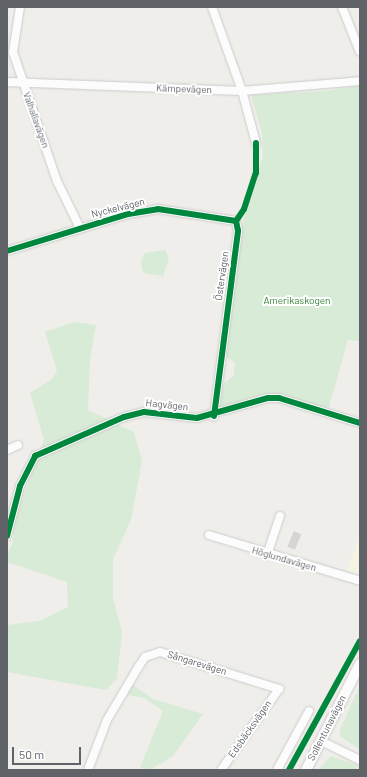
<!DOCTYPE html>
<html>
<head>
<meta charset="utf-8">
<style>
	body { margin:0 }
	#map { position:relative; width:367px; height:777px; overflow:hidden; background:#efeeea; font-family:Barlow,sans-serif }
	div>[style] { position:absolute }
	.commercial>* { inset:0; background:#f7f3e4 }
	.green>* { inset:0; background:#d8ebd6 }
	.building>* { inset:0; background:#d6d5d3; transform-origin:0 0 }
	.roads { filter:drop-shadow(0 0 1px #cbcccc) drop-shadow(0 0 1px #cbcccc) }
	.minor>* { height:8px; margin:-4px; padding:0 4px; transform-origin:4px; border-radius:4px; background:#fdfcfc }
	.tertiary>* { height:10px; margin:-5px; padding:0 5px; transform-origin:5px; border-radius:5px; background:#fdfcfc }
	.cycleway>* { height:6px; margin:-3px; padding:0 3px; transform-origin:3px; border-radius:3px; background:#00873e }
	span { translate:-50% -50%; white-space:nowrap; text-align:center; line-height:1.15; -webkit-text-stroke:4px #fff; paint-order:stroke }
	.street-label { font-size:10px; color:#5f6368 }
	.park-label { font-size:10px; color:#348238 }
	.frame { position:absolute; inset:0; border:8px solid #5f6368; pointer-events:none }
	.scale { position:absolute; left:12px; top:747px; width:69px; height:18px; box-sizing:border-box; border:2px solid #5f6368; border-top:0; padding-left:5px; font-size:12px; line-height:14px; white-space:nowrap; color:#5f6368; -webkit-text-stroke:3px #fff; paint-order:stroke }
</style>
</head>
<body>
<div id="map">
	<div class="commercial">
		<div style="clip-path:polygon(360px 536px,360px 578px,345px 574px)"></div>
	</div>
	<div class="green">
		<div style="clip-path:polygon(360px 85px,360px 341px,348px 340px,328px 411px,274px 395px,218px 410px,221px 386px,234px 375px,235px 362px,226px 357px,243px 220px,263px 156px,262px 133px,251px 95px,326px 91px)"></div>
		<div style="clip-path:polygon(165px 250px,169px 259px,163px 276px,143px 273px,141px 262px,145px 253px)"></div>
		<div style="clip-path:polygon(73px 322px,96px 325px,90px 359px,88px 410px,134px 432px,142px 461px,131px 520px,113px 559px,113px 598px,122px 632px,117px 679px,106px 690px,7px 672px,7px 625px,39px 621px,68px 607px,67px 582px,7px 562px,7px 554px,13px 542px,14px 521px,44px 440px,30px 393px,52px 379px,57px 371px,45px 332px)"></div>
		<div style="clip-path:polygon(132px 684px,153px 699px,203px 714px,173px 756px,150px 770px,140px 767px,163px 711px,144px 698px,124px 694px)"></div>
		<div style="clip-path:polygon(360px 686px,360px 750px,340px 736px,340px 729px)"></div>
		<div style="clip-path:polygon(331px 756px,360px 766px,360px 770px,318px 770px)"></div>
	</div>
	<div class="building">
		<div style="left:294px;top:531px;width:8px;height:17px;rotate:23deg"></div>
	</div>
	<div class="roads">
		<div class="minor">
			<div style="left:20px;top:7px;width:46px;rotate:98.8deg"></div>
			<div style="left:13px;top:52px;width:136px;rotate:71.2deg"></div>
			<div style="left:57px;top:181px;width:52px;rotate:63.9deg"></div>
			<div style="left:212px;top:7px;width:89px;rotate:70.3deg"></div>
			<div style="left:242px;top:91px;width:54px;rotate:74.9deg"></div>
			<div style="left:342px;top:7px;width:48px;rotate:68.2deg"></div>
			<div style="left:7px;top:82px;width:235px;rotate:2.2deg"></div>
			<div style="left:242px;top:91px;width:118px;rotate:-4.8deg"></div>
			<div style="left:7px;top:251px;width:127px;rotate:-17deg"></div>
			<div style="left:128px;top:214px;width:30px;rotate:-9deg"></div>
			<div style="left:158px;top:209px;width:79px;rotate:8.7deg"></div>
			<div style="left:236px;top:221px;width:10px;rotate:79deg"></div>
			<div style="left:238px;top:231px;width:187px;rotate:97.4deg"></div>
			<div style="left:7px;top:450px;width:12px;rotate:-24deg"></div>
			<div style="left:209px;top:535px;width:158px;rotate:16.9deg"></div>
			<div style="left:7px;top:536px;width:52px;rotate:-75.4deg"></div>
			<div style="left:20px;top:486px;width:34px;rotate:-63deg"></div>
			<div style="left:35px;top:456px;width:97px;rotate:-23.7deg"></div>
			<div style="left:124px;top:417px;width:21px;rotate:-14deg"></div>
			<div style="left:144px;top:412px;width:53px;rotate:6.5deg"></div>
			<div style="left:197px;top:418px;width:74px;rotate:-15.7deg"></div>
			<div style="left:268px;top:398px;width:11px"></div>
			<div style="left:279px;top:398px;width:85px;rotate:17.2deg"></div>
			<div style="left:267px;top:555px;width:41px;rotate:-71.6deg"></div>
			<div style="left:321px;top:741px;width:43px;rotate:26deg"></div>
			<div style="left:88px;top:770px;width:53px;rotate:-69.2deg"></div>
			<div style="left:107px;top:720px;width:63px;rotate:-59.3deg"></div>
			<div style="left:139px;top:666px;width:11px;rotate:-56deg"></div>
			<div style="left:145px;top:657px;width:16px;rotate:-18deg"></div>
			<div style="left:160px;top:652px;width:125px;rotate:17.3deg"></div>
			<div style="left:279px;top:689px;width:100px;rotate:125.6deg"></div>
			<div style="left:277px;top:770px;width:67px;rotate:-61.5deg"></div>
		</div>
		<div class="tertiary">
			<div style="left:306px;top:770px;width:119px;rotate:-63deg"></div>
		</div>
	</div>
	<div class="cycleway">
		<div style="left:7px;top:251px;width:127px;rotate:-17deg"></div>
		<div style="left:128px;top:214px;width:30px;rotate:-9deg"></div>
		<div style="left:158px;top:209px;width:79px;rotate:8.7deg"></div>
		<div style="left:214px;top:416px;width:187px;rotate:-82.6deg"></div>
		<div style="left:238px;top:231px;width:10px;rotate:-101deg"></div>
		<div style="left:236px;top:221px;width:14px;rotate:-56deg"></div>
		<div style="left:244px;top:209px;width:38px;rotate:-72deg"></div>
		<div style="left:256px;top:173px;width:30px;rotate:-90deg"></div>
		<div style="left:7px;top:536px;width:52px;rotate:-75.4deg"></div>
		<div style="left:20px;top:486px;width:34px;rotate:-63deg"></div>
		<div style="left:35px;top:456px;width:97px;rotate:-23.7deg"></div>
		<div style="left:124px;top:417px;width:21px;rotate:-14deg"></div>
		<div style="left:144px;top:412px;width:53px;rotate:6.5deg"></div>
		<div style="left:197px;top:418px;width:74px;rotate:-15.7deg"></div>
		<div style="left:268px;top:398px;width:11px"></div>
		<div style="left:279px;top:398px;width:85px;rotate:17.2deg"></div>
		<div style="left:289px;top:770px;width:147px;rotate:-61.2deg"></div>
	</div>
	<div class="street-label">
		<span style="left:184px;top:89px;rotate:2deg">Kämpevägen</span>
		<span style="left:36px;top:120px;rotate:70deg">Valhallavägen</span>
		<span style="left:118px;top:208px;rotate:-14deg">Nyckelvägen</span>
		<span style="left:222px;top:276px;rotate:-82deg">Östervägen</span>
		<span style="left:167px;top:405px;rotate:6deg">Hagvägen</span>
		<span style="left:284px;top:559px;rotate:16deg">Höglundavägen</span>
		<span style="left:197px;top:663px;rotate:17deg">Sångarevägen</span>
		<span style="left:327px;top:728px;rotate:-63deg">Sollentunavägen</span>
		<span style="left:250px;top:729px;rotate:-55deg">Edsbäcksvägen</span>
	</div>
	<div class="park-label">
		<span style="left:297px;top:301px">Amerikaskogen</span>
	</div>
	<div class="frame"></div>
	<div class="scale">50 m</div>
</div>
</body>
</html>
